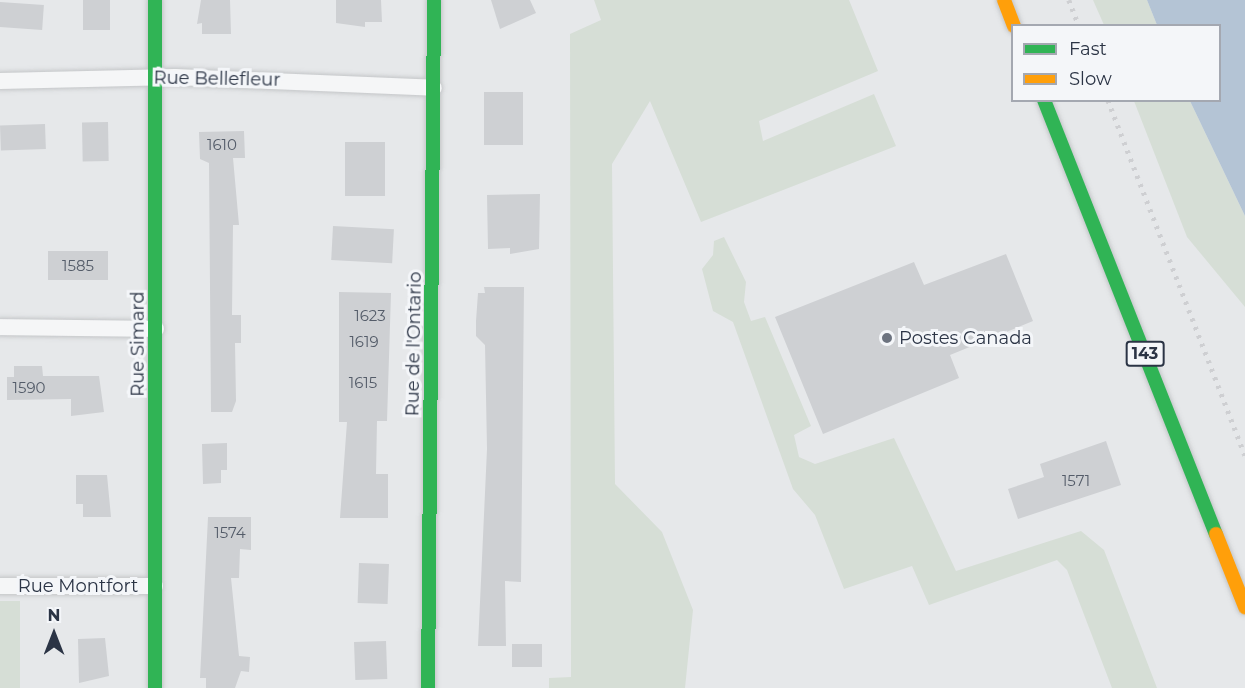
<!DOCTYPE html>
<html>
<head>
<meta charset="utf-8">
<style>
	body { margin:0 }
	#map { position:relative; width:1245px; height:688px; overflow:hidden; background:#e6e8ea; font-family:Montserrat,sans-serif }
	div>[style] { position:absolute }
	.green>* { inset:0; background:#d6ded6; transform-origin:0 0 }
	.water>* { inset:0; background:#b4c4d5 }
	.building>* { inset:0; background:#ced0d3; transform-origin:0 0 }
	.roads { filter:drop-shadow(0 0 2px #c4c6c8) drop-shadow(0 0 2px #c4c6c8) }
	.street>* { height:16px; margin:-8px; padding:0 8px; transform-origin:8px; border-radius:8px; background:#f5f6f7 }
	.fast>* { height:14px; margin:-7px; padding:0 7px; transform-origin:7px; border-radius:7px; background:#30b455 }
	.slow>* { height:14px; margin:-7px; padding:0 7px; transform-origin:7px; border-radius:7px; background:#ff9f0a }
	.rail>* { height:4.5px; margin-top:-2.25px; transform-origin:0; background:repeating-linear-gradient(90deg,#cecfd2 0 3px,transparent 0 9px) }
	.dots>* { width:16px; height:16px; translate:-50% -50%; box-sizing:border-box; border:3px solid #f4f6f9; border-radius:50% }
	span { translate:-50% -50%; white-space:nowrap; text-align:center; line-height:1.15; -webkit-text-stroke:6px #f4f6f9; paint-order:stroke }
	.number-label { font-size:15px; color:#545c69 }
	.number-label span { -webkit-text-stroke-width:0 }
	.shield-label span { padding:2px 4px; background:#f4f6f9; border:2px solid; border-radius:4px; -webkit-text-stroke-width:0 }
	.shield-label { font-size:16px; color:#2b3445; font-weight:700 }
	.street-label { font-size:18px; color:#2b3445 }
	.poi-label { font-size:18px; color:#2b3445 }
	.left { translate:0 -50%; text-align:left }
	.legend { position:absolute; left:1011px; top:24px; width:210px; height:78px; box-sizing:border-box; background:#f4f6f9; border:2px solid #a4a8b1; margin:0; padding:8px 10px; list-style:none; font-size:18px; color:#2b3445 }
	.legend li { display:flex; align-items:center; gap:12px; height:30px }
	.legend b { width:30px; border:2px solid #a4a8b1 }
	.north { position:absolute; left:24px; top:604px; width:60px; height:60px; -webkit-text-stroke:4px #f4f6f9; paint-order:stroke; rotate:0deg; font-size:16px; font-weight:700; line-height:24px; text-align:center; color:#2b3445 }
	.north::after { content:''; display:block; margin:auto; width:21px; height:27px; background:#2b3445; clip-path:polygon(50% 0,100% 100%,50% 72%,0 100%) }
</style>
</head>
<body>
<div id="map">
	<div class="green">
		<div style="clip-path:polygon(594px 0,849px 0,878px 71px,759px 121px,763px 141px,874px 94px,896px 146px,701px 222px,650px 101px,612px 164px,615px 484px,662px 532px,693px 610px,685px 688px,549px 688px,549px 678px,571px 677px,570px 34px,601px 20px)"></div>
		<div style="clip-path:polygon(1093px 0,1147px 0,1157px 25px,1104px 25px)"></div>
		<div style="clip-path:polygon(1134px 101px,1190px 101px,1245px 216px,1245px 307px,1187px 237px)"></div>
		<div style="clip-path:polygon(724px 237px,746px 282px,744px 302px,751px 321px,765px 317px,811px 426px,794px 435px,799px 457px,815px 464px,894px 438px,956px 571px,1081px 531px,1104px 550px,1157px 688px,1112px 688px,1067px 570px,1057px 560px,929px 605px,912px 566px,844px 589px,815px 515px,793px 489px,733px 322px,713px 311px,702px 269px,713px 255px,714px 241px)"></div>
		<div style="left:0;top:601px;width:20px;height:87px"></div>
	</div>
	<div class="water">
		<div style="clip-path:polygon(1147px 0,1245px 0,1245px 216px,1190px 101px,1220px 100px,1220px 26px,1157px 25px)"></div>
	</div>
	<div class="building">
		<div style="left:83px;top:0;width:27px;height:30px"></div>
		<div style="clip-path:polygon(201px 0,230px 0,231px 34px,202px 34px,202px 23px,197px 24px)"></div>
		<div style="clip-path:polygon(336px 0,381px 0,382px 22px,365px 22px,365px 27px,336px 23px)"></div>
		<div style="clip-path:polygon(491px 0,530px 0,536px 13px,500px 29px)"></div>
		<div style="left:0;top:2px;width:44px;height:25px;rotate:4deg"></div>
		<div style="left:484px;top:92px;width:39px;height:53px"></div>
		<div style="left:108px;top:122px;width:39px;height:26px;rotate:89deg"></div>
		<div style="left:45px;top:124px;width:25px;height:45px;rotate:88deg"></div>
		<div style="clip-path:polygon(244px 131px,245px 158px,233px 158px,239px 225px,233px 225px,232px 315px,241px 315px,241px 343px,235px 343px,236px 401px,232px 412px,211px 412px,209px 163px,200px 159px,199px 132px)"></div>
		<div style="left:345px;top:142px;width:40px;height:54px"></div>
		<div style="clip-path:polygon(540px 194px,539px 249px,510px 254px,510px 248px,488px 249px,487px 195px)"></div>
		<div style="left:333px;top:226px;width:61px;height:34px;rotate:3deg"></div>
		<div style="left:108px;top:251px;width:29px;height:60px;rotate:90deg"></div>
		<div style="clip-path:polygon(1006px 254px,1033px 321px,950px 355px,959px 378px,823px 434px,775px 317px,914px 262px,924px 285px)"></div>
		<div style="clip-path:polygon(484px 287px,524px 287px,521px 582px,505px 581px,506px 646px,478px 646px,487px 449px,485px 345px,476px 336px,476px 321px,478px 293px,485px 293px)"></div>
		<div style="clip-path:polygon(339px 292px,391px 293px,387px 421px,377px 421px,376px 474px,388px 474px,388px 518px,340px 518px,347px 422px,339px 422px)"></div>
		<div style="clip-path:polygon(14px 366px,42px 366px,43px 376px,99px 376px,104px 412px,71px 416px,71px 399px,7px 400px,7px 377px,14px 377px)"></div>
		<div style="clip-path:polygon(1106px 441px,1121px 485px,1018px 519px,1008px 489px,1044px 477px,1040px 464px)"></div>
		<div style="clip-path:polygon(227px 443px,227px 470px,221px 470px,221px 483px,203px 484px,202px 444px)"></div>
		<div style="clip-path:polygon(76px 475px,107px 475px,111px 517px,83px 517px,83px 504px,76px 504px)"></div>
		<div style="clip-path:polygon(208px 517px,251px 517px,251px 550px,240px 549px,239px 578px,231px 578px,239px 656px,250px 657px,249px 672px,241px 671px,235px 688px,206px 688px,206px 678px,200px 678px)"></div>
		<div style="left:359px;top:563px;width:30px;height:40px;rotate:2deg"></div>
		<div style="clip-path:polygon(105px 638px,109px 676px,79px 683px,78px 639px)"></div>
		<div style="left:386px;top:641px;width:38px;height:32px;rotate:88deg"></div>
		<div style="left:512px;top:644px;width:30px;height:23px"></div>
	</div>
	<div class="roads">
		<div class="street">
			<div style="left:0;top:81px;width:175px;rotate:-1.3deg"></div>
			<div style="left:175px;top:77px;width:259px;rotate:2.4deg"></div>
			<div style="left:0;top:327px;width:156px;rotate:0.7deg"></div>
			<div style="left:0;top:586px;width:155px"></div>
		</div>
		<div class="fast">
			<div style="left:155px;top:0;width:688px;rotate:90deg"></div>
			<div style="left:1044px;top:100px;width:467px;rotate:68.4deg"></div>
			<div style="left:428px;top:688px;width:688px;rotate:-89.5deg"></div>
		</div>
		<div class="slow">
			<div style="left:1004px;top:0;width:28px;rotate:69deg"></div>
			<div style="left:1216px;top:534px;width:79px;rotate:68.3deg"></div>
		</div>
	</div>
	<div class="rail">
		<div style="left:1069px;top:0;width:28px;rotate:69deg"></div>
		<div style="left:1108px;top:100px;width:381px;rotate:68.9deg"></div>
	</div>
	<div class="dots">
		<div style="left:887px;top:338px;background:#6c737f"></div>
	</div>
	<div class="number-label">
		<span style="left:222px;top:145px">1610</span>
		<span style="left:78px;top:266px">1585</span>
		<span style="left:370px;top:316px">1623</span>
		<span style="left:364px;top:342px">1619</span>
		<span style="left:363px;top:383px">1615</span>
		<span style="left:29px;top:388px">1590</span>
		<span style="left:1076px;top:481px">1571</span>
		<span style="left:230px;top:533px">1574</span>
	</div>
	<div class="shield-label">
		<span style="left:1145px;top:354px">143</span>
	</div>
	<div class="street-label">
		<span style="left:217px;top:79px;rotate:1deg">Rue Bellefleur</span>
		<span style="left:138px;top:344px;rotate:-90deg">Rue Simard</span>
		<span style="left:414px;top:344px;rotate:-89deg">Rue de l'Ontario</span>
		<span style="left:78px;top:586px">Rue Montfort</span>
	</div>
	<div class="poi-label">
		<span class="left" style="left:899px;top:338px">Postes Canada</span>
	</div>
	<ul class="legend">
	<li><b style="height:8px;background:#30b455"></b>Fast</li>
	<li><b style="height:8px;background:#ff9f0a"></b>Slow</li>
	</ul>
	<div class="north">N</div>
</div>
</body>
</html>
